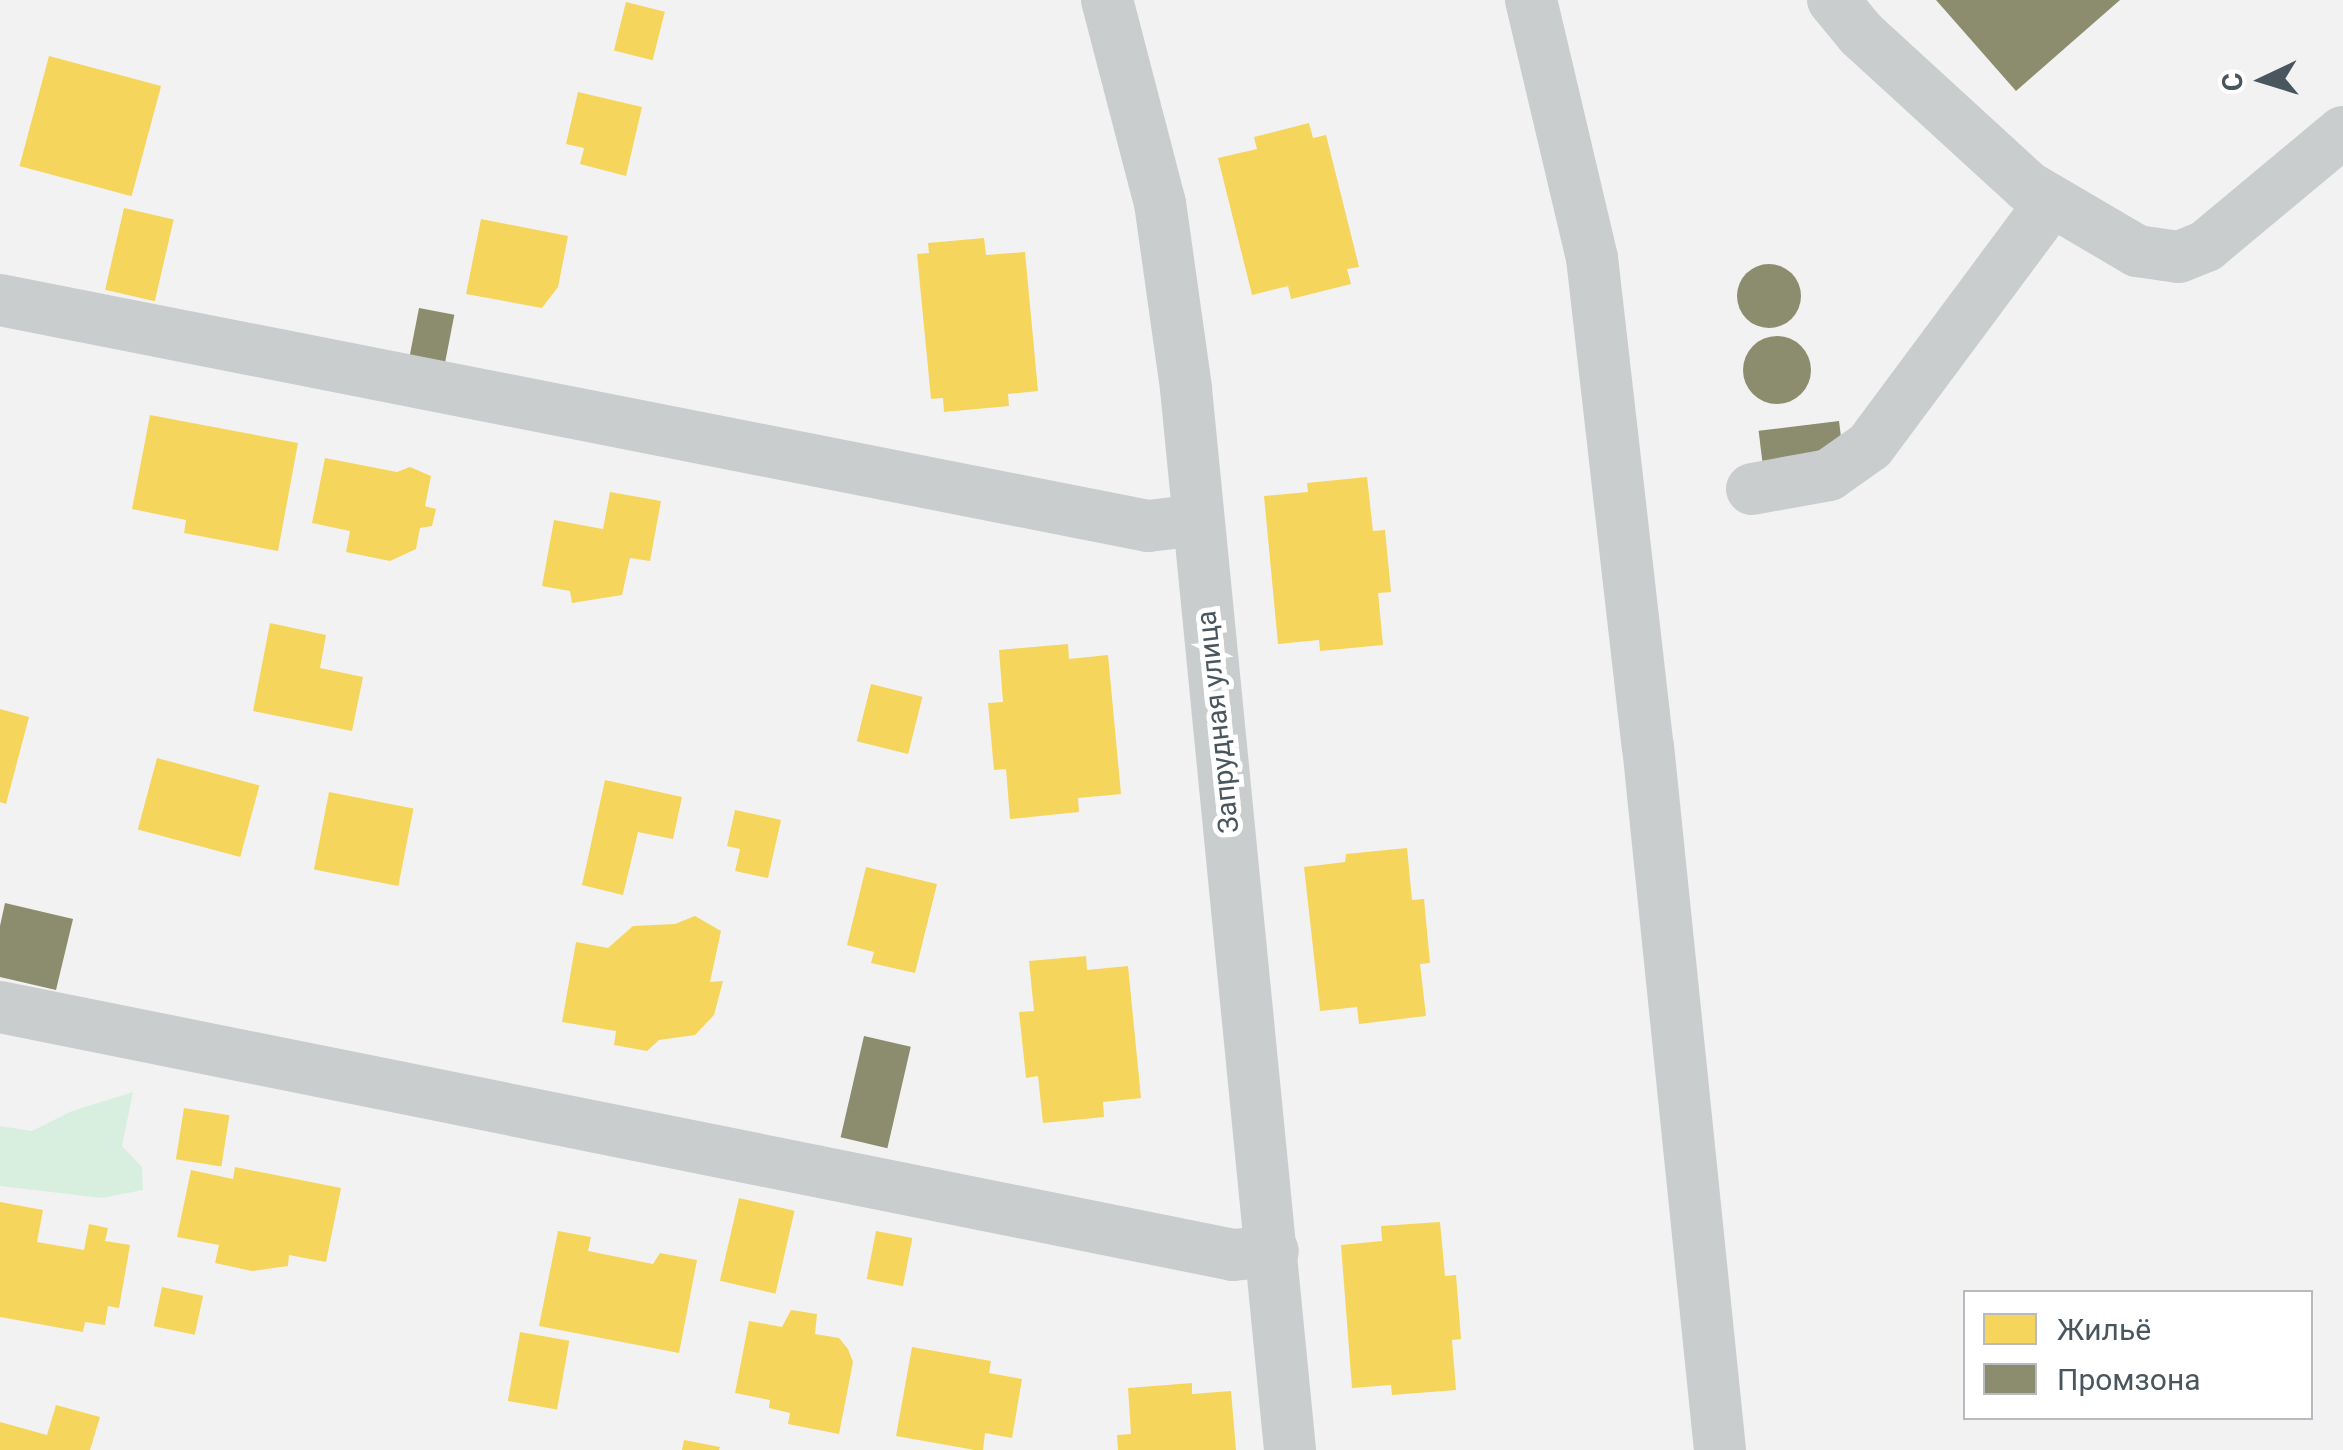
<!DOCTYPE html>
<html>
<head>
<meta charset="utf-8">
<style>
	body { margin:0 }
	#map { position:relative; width:2343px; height:1450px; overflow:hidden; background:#f2f2f2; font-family:Roboto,sans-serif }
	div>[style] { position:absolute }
	.green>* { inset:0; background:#d8efdf }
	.homes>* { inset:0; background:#f6d55c; transform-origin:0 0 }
	.industry>* { inset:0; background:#8c8c6e; transform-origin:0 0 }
	.round { border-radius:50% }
	.minor>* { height:52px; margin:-26px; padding:0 26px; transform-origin:26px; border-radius:26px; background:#cacdce }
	span { translate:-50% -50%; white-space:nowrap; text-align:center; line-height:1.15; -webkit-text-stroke:10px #fff; paint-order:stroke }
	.street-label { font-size:28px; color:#4a565e }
	.legend { position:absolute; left:1963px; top:1290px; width:350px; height:130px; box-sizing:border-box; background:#fff; border:2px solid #b7bbbf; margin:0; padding:12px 18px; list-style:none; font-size:30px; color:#4a565e }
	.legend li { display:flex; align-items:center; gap:20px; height:50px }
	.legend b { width:50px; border:2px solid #b7bbbf }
	.north { position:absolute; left:2213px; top:30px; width:100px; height:100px; -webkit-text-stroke:8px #fff; paint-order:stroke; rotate:266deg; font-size:28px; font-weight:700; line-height:40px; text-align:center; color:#4a565e }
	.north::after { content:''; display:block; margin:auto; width:35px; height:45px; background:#4a565e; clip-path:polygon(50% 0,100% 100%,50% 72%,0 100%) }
</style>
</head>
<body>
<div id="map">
	<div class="green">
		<div style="clip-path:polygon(133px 1092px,122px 1146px,142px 1167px,143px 1190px,102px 1198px,0 1186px,0 1126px,32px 1131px,72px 1111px)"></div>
	</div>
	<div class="homes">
		<div style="left:626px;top:2px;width:40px;height:50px;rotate:14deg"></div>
		<div style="left:49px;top:56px;width:116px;height:114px;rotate:15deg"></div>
		<div style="clip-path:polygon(578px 92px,642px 107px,626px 176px,580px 164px,584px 148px,566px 144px)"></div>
		<div style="clip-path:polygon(1309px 123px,1313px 138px,1326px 135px,1359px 267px,1347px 269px,1351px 284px,1291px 299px,1288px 286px,1252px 295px,1218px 158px,1257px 149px,1254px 137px)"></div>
		<div style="left:124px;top:208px;width:51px;height:84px;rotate:13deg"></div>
		<div style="clip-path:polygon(481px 219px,568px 236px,558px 287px,542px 308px,466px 294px)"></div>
		<div style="clip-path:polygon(984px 238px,986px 255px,1025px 252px,1038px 391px,1008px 394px,1009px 406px,944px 412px,943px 398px,931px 399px,917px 254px,929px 253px,928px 243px)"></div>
		<div style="clip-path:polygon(150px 415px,298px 443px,278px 551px,184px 533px,186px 520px,132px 509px)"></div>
		<div style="clip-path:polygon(325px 458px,397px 472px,410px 467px,431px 476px,425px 506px,436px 509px,432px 526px,420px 528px,416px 549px,390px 561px,346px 552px,350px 531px,312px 523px)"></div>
		<div style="clip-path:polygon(1367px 477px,1373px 531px,1385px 530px,1391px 592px,1378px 593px,1383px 645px,1320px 651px,1319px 640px,1278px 644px,1264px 496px,1308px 492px,1307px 483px)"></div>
		<div style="clip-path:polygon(610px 492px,661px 501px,650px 561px,630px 558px,622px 595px,572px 603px,570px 591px,542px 586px,554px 520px,603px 529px)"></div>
		<div style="clip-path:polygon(270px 623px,326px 635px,320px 668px,363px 677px,352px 731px,253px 711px)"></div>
		<div style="clip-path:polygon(1068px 644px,1069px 659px,1108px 655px,1121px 794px,1078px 798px,1079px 812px,1010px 819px,1006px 769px,994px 770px,988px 703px,1003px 702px,999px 650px)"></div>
		<div style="left:871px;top:684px;width:53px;height:59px;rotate:14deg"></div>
		<div style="clip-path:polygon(0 709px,29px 717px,6px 804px,0 802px)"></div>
		<div style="left:157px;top:758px;width:106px;height:74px;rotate:15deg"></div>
		<div style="clip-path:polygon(605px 780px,682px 797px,673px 839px,638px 832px,623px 895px,582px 885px)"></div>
		<div style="left:329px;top:792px;width:86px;height:79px;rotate:11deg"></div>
		<div style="clip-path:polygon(735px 810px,781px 820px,768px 878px,735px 871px,740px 849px,727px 846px)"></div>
		<div style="clip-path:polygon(1407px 848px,1412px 900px,1424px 899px,1430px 963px,1420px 964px,1426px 1016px,1359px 1024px,1357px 1007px,1320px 1011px,1304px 867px,1345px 862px,1346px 854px)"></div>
		<div style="clip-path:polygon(866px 867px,937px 884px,915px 973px,871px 963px,874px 952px,847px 945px)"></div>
		<div style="clip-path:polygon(695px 916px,721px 931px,710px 982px,723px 981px,714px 1015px,695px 1035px,659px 1040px,647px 1051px,614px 1045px,616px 1031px,562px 1022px,576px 942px,608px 948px,633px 926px,675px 924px)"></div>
		<div style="clip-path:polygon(1086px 956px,1087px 970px,1128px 966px,1141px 1098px,1103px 1102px,1104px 1117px,1043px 1123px,1038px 1076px,1026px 1078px,1019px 1012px,1034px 1011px,1029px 961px)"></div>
		<div style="left:184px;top:1108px;width:46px;height:52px;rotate:9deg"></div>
		<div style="clip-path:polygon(235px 1167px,341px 1188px,326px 1262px,289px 1255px,288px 1266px,252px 1271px,215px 1263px,219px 1245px,177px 1237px,191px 1170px,233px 1179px)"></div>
		<div style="left:739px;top:1198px;width:57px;height:85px;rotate:13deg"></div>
		<div style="clip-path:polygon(0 1202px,43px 1210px,37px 1242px,84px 1250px,89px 1224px,108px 1228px,105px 1241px,130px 1245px,119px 1308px,108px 1306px,105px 1325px,85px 1322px,83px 1332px,0 1317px)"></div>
		<div style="clip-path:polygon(1440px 1222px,1445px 1276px,1456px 1275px,1461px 1339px,1452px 1340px,1456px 1390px,1392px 1395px,1391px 1385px,1352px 1388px,1341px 1245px,1382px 1241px,1381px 1226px)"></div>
		<div style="clip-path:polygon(558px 1231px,591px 1237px,588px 1251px,653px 1264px,660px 1253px,697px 1260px,679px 1353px,539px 1326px)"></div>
		<div style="left:876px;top:1231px;width:37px;height:49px;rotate:11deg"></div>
		<div style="left:162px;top:1287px;width:42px;height:40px;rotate:12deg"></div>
		<div style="clip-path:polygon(791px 1310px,817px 1314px,815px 1334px,839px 1338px,848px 1349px,853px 1362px,839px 1434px,788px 1424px,790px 1413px,769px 1408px,770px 1400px,735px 1393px,749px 1321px,782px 1327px)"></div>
		<div style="left:520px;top:1332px;width:50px;height:70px;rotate:10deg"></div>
		<div style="clip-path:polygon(912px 1347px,991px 1361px,989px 1373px,1022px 1379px,1012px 1438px,985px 1433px,983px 1450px,975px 1450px,896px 1436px)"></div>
		<div style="clip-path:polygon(1192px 1383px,1192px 1394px,1231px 1391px,1236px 1450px,1118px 1450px,1117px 1435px,1131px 1434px,1128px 1388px)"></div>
		<div style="clip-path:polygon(56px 1405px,100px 1417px,90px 1450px,0 1450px,0 1422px,47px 1435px)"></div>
		<div style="clip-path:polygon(684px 1440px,720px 1447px,719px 1450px,682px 1450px)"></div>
	</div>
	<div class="industry">
		<div style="clip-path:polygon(1936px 0,2120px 0,2016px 91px)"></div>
		<div class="round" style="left:1737px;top:264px;width:64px;height:64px"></div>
		<div style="left:419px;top:308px;width:36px;height:49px;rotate:11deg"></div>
		<div class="round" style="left:1743px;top:336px;width:68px;height:68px"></div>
		<div style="left:1839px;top:421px;width:33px;height:81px;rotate:83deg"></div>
		<div style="clip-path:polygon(5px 903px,73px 919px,56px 990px,0 977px,0 926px)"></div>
		<div style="left:864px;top:1036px;width:48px;height:104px;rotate:13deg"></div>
	</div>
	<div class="minor">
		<div style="left:1107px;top:0;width:210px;rotate:75.4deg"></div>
		<div style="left:1160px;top:203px;width:188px;rotate:82deg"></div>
		<div style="left:1186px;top:389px;width:1066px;rotate:84.4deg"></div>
		<div style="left:1531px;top:0;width:265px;rotate:76.7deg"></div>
		<div style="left:1592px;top:258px;width:491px;rotate:83.5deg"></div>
		<div style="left:1648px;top:746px;width:708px;rotate:84.16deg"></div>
		<div style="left:1833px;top:0;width:44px;rotate:50.5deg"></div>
		<div style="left:1861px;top:34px;width:226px;rotate:42.5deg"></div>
		<div style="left:2028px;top:187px;width:126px;rotate:30.4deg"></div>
		<div style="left:2137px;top:251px;width:42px;rotate:8.1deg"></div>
		<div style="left:2179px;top:257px;width:29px;rotate:-22deg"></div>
		<div style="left:2206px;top:246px;width:178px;rotate:-39.8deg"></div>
		<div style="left:0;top:300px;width:1170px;rotate:11.14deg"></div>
		<div style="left:1148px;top:526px;width:50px;rotate:-6.8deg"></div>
		<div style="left:1752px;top:489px;width:78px;rotate:-10.3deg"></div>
		<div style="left:1829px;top:475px;width:50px;rotate:-35.3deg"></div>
		<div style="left:1870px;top:446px;width:304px;rotate:-53.4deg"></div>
		<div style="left:0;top:1007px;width:1258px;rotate:11.37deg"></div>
		<div style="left:1233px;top:1255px;width:40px;rotate:-5.7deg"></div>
	</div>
	<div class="street-label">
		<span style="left:1218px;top:722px;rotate:-96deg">Запрудная улица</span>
	</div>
	<ul class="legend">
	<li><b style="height:28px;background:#f6d55c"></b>Жильё</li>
	<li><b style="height:28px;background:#8c8c6e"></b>Промзона</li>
	</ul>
	<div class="north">С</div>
</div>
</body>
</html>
